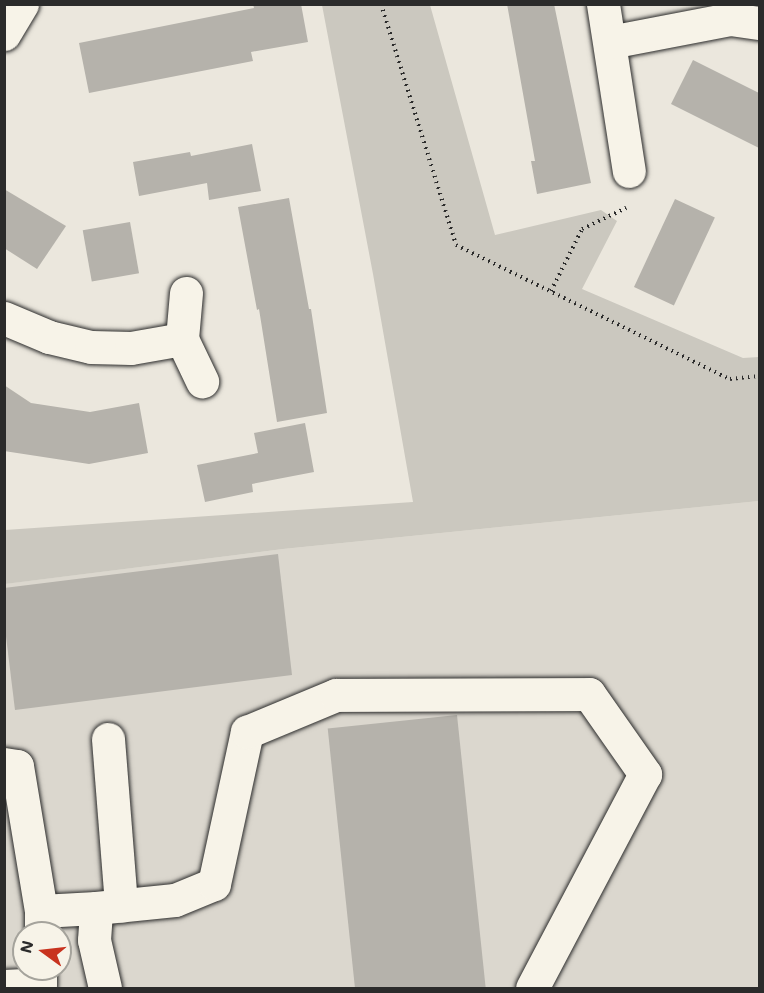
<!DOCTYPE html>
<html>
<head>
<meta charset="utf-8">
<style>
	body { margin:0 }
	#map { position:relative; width:764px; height:993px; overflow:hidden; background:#ebe7dd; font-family:Mali,sans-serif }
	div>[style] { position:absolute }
	.built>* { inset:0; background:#dbd7ce }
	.green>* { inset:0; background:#cbc8bf }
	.building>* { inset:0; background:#b5b2ab; transform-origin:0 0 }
	.path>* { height:4px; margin-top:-2px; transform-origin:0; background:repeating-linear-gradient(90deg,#2b2b2b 0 1.5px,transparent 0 6px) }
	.roads { filter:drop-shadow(0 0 2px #2b2b2b) drop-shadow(0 0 2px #2b2b2b) }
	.minor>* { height:33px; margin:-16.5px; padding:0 16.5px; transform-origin:16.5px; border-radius:16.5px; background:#f7f3e8 }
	span { translate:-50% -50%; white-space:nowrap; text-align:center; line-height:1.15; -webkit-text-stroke:5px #f7f3e8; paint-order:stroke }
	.frame { position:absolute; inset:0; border:6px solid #2b2b2b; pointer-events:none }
	.north { position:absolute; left:12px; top:921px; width:60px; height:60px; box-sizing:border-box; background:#f7f3e8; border:2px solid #a5a39c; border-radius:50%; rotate:285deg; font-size:16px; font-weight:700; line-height:24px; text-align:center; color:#2b2b2b }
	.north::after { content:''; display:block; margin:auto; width:21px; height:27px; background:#c8321e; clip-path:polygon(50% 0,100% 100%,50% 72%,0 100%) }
</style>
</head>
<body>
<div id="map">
	<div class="built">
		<div style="clip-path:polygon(evenodd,759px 501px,759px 988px,5px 988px,4px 584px,283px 549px,759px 501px,24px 933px,60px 933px,60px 969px,24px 969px,24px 933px)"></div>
	</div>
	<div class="green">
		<div style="clip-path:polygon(322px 5px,430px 5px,495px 235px,601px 210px,617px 221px,582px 289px,743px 358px,759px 357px,759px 501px,283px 549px,5px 584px,5px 530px,413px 502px,373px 274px)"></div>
	</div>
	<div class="building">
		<div style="clip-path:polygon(253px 4px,301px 4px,308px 42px,251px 52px,253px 61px,89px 93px,79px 43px,254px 8px)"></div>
		<div style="clip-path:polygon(507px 4px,554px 4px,591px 183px,537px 194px,531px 161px,535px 161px)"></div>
		<div style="clip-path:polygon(693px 60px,759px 93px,759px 148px,671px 104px)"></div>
		<div style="clip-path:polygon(252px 144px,261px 191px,209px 200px,207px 183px,139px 196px,133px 162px,190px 152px,191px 156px)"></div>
		<div style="clip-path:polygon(4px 189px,66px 226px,37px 269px,4px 248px)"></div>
		<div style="clip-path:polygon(289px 198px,309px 309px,311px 309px,327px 413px,277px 422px,259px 309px,257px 310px,238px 207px)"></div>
		<div style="left:675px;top:199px;width:44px;height:97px;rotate:25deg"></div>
		<div style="left:130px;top:222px;width:52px;height:48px;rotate:80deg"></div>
		<div style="clip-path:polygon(4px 385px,31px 403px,90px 412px,139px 403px,148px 453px,89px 464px,4px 451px)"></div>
		<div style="clip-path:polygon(305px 423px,314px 472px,252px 484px,253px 492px,205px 502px,197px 465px,258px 453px,254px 433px)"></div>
		<div style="clip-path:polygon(278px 554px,292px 675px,15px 710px,4px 620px,4px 588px)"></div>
		<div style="left:457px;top:715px;width:275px;height:130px;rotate:84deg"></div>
	</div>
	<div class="path">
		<div style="left:381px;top:4px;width:252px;rotate:72.7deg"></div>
		<div style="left:456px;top:245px;width:305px;rotate:26.1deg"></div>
		<div style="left:730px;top:379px;width:30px;rotate:-6deg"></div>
		<div style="left:551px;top:291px;width:69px;rotate:-63.4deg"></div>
		<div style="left:582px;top:229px;width:49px;rotate:-25.5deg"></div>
	</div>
	<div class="roads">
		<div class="minor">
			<div style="left:603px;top:4px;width:169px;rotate:81.2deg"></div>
			<div style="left:4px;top:34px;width:35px;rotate:-59deg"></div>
			<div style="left:610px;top:42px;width:122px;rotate:-10.9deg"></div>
			<div style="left:730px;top:19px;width:30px;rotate:8deg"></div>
			<div style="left:186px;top:293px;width:46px;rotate:95deg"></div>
			<div style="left:182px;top:339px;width:47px;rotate:64.5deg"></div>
			<div style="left:4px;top:318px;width:49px;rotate:22.9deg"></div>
			<div style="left:49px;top:337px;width:43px;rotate:13.4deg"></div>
			<div style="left:91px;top:347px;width:40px;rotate:1.4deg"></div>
			<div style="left:131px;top:348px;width:52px;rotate:-10deg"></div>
			<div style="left:108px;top:739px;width:167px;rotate:85.5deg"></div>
			<div style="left:4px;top:764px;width:13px;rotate:9deg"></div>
			<div style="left:17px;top:766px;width:147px;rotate:80.6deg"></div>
			<div style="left:41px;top:911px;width:22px;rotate:90deg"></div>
			<div style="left:41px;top:911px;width:55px;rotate:-3.1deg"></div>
			<div style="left:4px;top:986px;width:36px;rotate:-3deg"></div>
			<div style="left:40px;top:984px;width:15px;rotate:-90deg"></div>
			<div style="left:105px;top:988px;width:49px;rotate:-102.9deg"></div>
			<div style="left:94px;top:940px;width:32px;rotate:-86deg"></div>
			<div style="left:96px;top:908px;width:79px;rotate:-5.8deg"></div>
			<div style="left:175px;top:900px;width:42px;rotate:-22.3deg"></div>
			<div style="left:214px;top:884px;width:156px;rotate:-77.8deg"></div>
			<div style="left:247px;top:732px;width:96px;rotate:-22.6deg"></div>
			<div style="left:336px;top:695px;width:253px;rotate:-0.2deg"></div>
			<div style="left:589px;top:694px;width:98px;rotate:55deg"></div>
			<div style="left:645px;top:774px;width:242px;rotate:117.8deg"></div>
		</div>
	</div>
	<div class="frame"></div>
	<div class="north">N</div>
</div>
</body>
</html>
